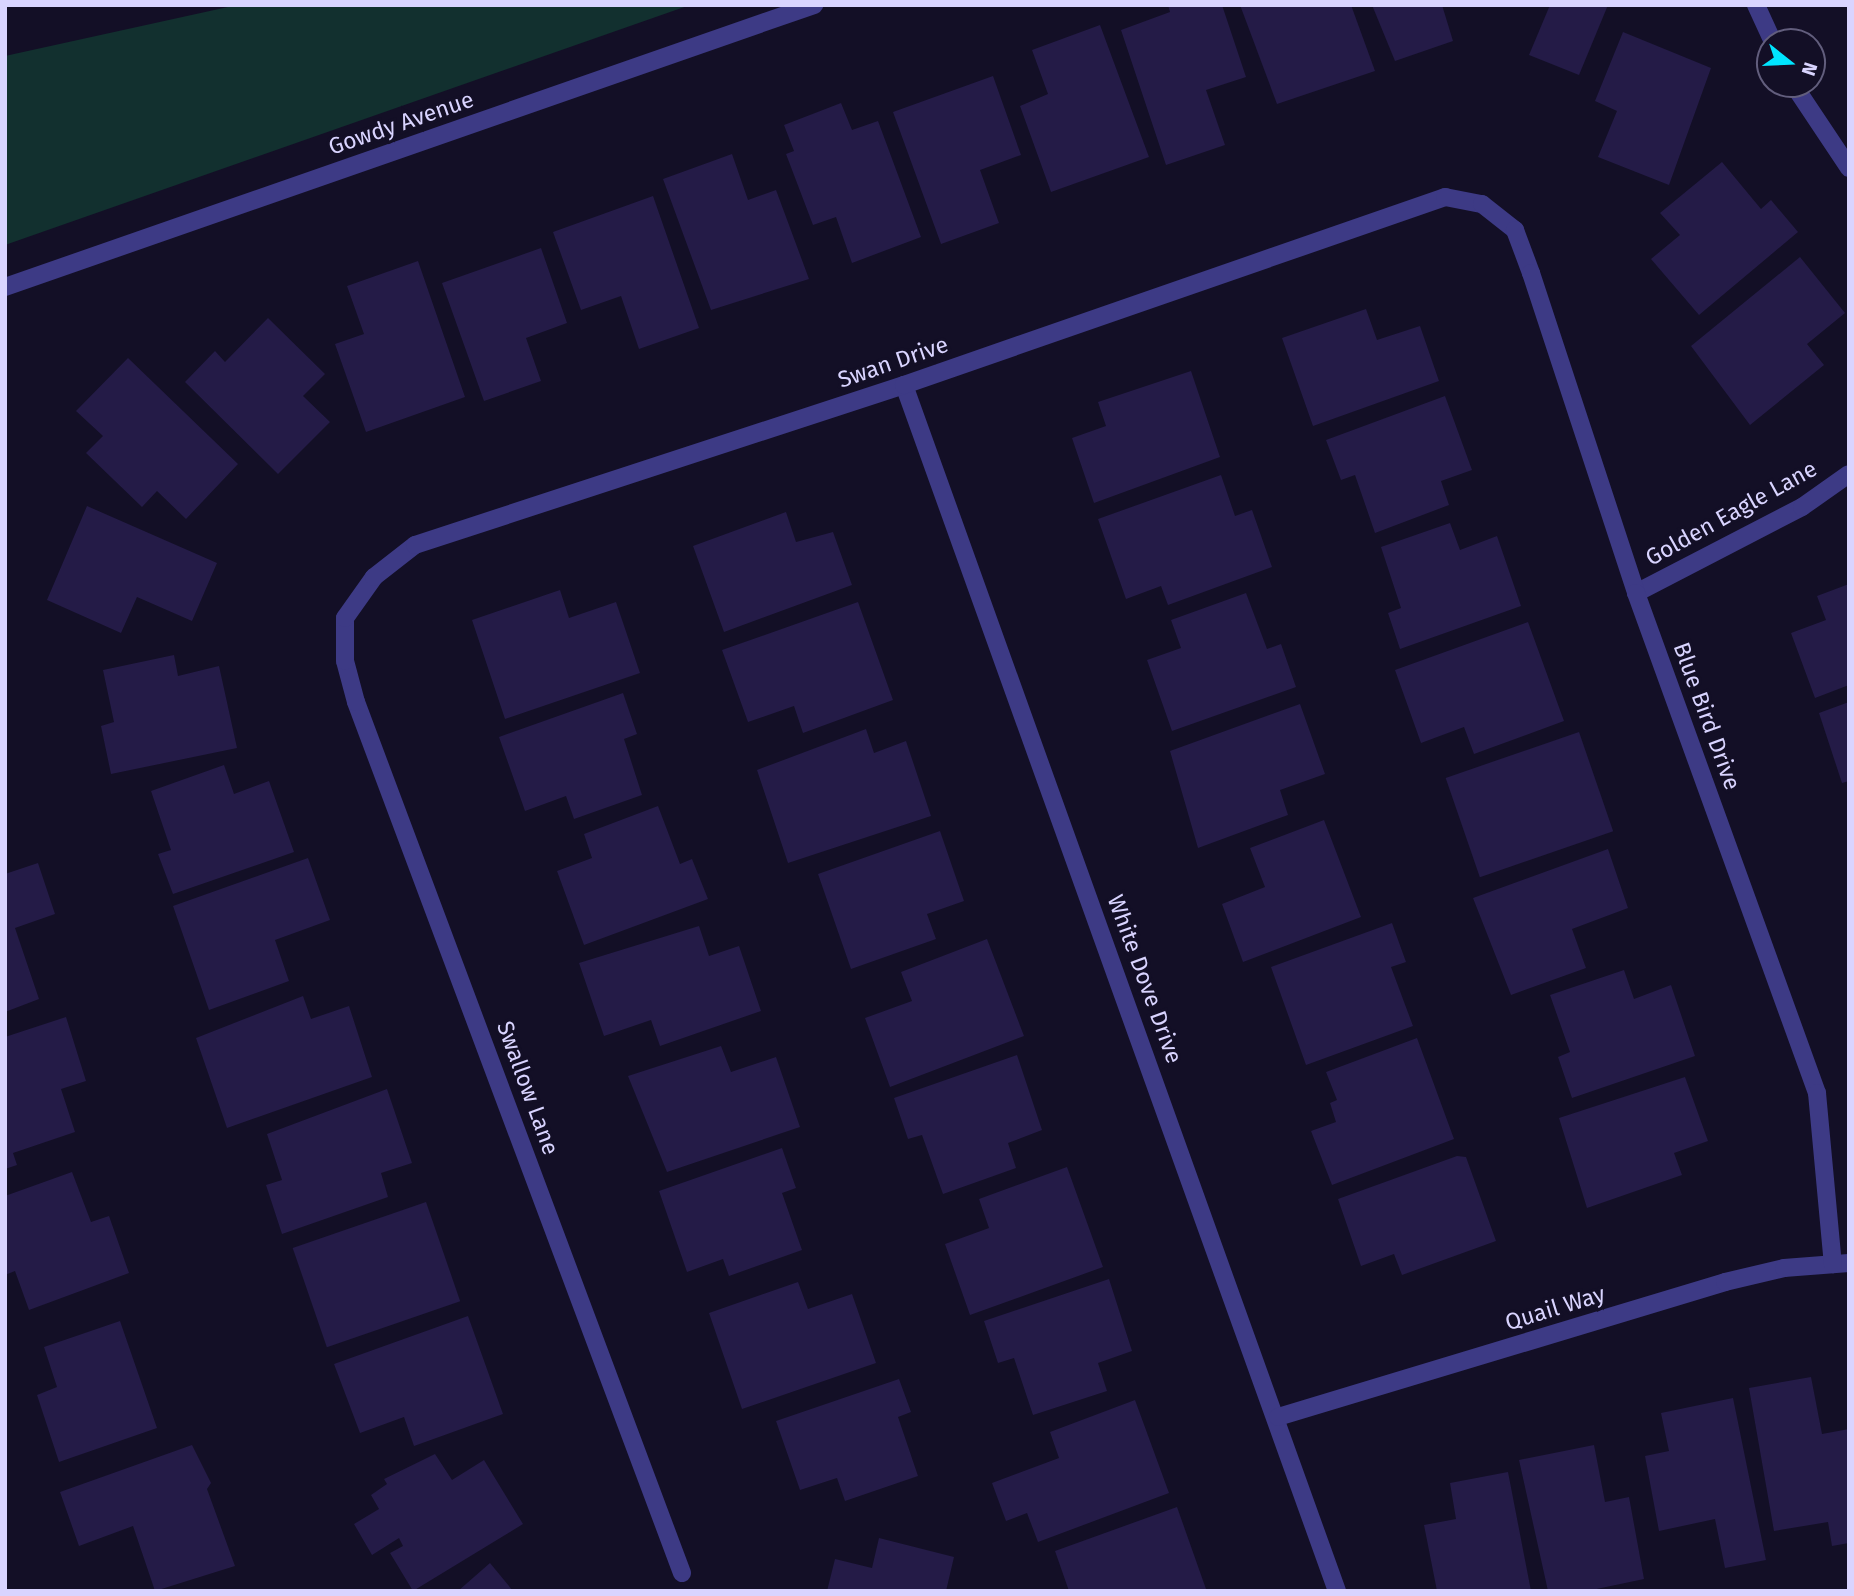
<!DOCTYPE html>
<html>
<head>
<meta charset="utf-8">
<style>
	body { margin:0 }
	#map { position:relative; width:1854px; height:1596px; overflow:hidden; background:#130f26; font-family:"Fira Sans",sans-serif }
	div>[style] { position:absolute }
	.green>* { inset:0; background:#12302f }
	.building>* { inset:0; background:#241b47; transform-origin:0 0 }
	.minor>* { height:18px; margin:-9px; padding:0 9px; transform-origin:9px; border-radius:9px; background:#3d3a85 }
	span { translate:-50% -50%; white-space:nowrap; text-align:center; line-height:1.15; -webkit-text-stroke:6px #130f26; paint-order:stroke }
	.street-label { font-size:23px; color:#d9d4ff }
	.frame { position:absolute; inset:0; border:7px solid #d9d4ff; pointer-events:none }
	.north { position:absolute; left:1756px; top:28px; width:70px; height:70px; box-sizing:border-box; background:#130f26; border:2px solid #625e7d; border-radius:50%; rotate:108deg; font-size:19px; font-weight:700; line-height:28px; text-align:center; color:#d9d4ff }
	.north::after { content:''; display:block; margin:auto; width:24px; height:32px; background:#00e5ff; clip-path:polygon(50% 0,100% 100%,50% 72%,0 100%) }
</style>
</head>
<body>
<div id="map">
	<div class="green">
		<div style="clip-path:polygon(237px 5px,690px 5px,5px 245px,5px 56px)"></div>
	</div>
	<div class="building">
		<div style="clip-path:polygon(1168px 5px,1222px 5px,1246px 77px,1206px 90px,1225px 145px,1166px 165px,1121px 30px,1170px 12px)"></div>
		<div style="clip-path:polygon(1240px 5px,1351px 5px,1375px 71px,1277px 104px)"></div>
		<div style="clip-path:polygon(1372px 5px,1442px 5px,1453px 41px,1395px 61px)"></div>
		<div style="clip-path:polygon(1550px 5px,1608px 5px,1579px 75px,1529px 55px)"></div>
		<div style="clip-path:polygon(1100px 25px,1149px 157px,1051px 192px,1020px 106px,1048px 94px,1032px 50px)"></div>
		<div style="clip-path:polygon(1623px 32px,1711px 68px,1669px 185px,1598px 157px,1617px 111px,1595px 101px)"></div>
		<div style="clip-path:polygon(993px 76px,1021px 155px,980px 170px,999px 223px,941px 244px,893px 112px)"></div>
		<div style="clip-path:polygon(841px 103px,852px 130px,878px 121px,921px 237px,852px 263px,836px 217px,813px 225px,786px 154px,794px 151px,784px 125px)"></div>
		<div style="clip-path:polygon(732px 154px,748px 200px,776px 190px,809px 279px,711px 310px,663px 179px)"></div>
		<div style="clip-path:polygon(1722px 162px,1761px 209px,1771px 200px,1798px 232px,1699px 315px,1651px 259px,1680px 235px,1660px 213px)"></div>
		<div style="clip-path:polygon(653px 196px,699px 328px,639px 349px,621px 296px,581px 310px,553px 232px)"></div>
		<div style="clip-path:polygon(541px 248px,567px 323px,526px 338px,541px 381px,484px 401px,442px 283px)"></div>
		<div style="clip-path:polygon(1800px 257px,1845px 313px,1807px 344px,1824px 365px,1750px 425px,1691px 346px)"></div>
		<div style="clip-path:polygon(418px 261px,465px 397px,366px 432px,335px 344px,364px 334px,347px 286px)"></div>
		<div style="clip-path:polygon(1366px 309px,1377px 340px,1420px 326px,1439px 381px,1313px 426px,1282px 338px)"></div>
		<div style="clip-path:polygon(268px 318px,325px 374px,303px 396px,330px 422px,278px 474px,185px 382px,215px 351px,225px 362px)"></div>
		<div style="clip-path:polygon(128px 358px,238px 464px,186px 519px,157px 491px,142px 507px,86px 453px,103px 436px,76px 411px)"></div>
		<div style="clip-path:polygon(1191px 371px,1220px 457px,1094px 503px,1072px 438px,1106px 426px,1098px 402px)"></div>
		<div style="clip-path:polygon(1445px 396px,1472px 470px,1441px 481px,1449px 505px,1375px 533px,1355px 475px,1341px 480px,1326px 440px)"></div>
		<div style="clip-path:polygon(1221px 475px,1235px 516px,1252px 510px,1272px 567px,1168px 605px,1161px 586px,1126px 599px,1098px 519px)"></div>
		<div style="clip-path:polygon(87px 506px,217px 563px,192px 621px,137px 597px,121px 633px,47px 600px)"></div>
		<div style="clip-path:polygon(786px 512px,796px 542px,833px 532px,852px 585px,724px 632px,693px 546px)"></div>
		<div style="clip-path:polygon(1450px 523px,1460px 550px,1497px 536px,1521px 606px,1400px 649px,1388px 613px,1401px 608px,1381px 547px)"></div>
		<div style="clip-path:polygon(1849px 584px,1849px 685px,1815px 698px,1791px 633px,1826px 620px,1817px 596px)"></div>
		<div style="clip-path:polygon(560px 590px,569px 618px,616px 602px,640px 673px,505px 719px,472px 620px)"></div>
		<div style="clip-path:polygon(1246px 593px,1267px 649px,1281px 644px,1296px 687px,1172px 731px,1147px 660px,1181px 648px,1171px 620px)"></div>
		<div style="clip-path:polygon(858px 602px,893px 700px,803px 733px,794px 706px,748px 722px,722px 650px)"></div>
		<div style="clip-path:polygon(1528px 622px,1564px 721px,1474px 754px,1464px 727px,1421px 743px,1395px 670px)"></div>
		<div style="clip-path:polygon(174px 655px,178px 676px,219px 666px,237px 748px,111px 774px,101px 726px,114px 722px,103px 670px)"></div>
		<div style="clip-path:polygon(623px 693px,637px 734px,624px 739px,642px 795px,574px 819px,566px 796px,525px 811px,499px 737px)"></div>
		<div style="clip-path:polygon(1849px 702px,1849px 781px,1842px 783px,1819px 713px)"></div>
		<div style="clip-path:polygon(1300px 704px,1325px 774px,1280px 790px,1288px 815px,1198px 848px,1170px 751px)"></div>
		<div style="clip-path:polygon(866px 729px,874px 753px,906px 741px,931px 816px,788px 863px,757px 770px)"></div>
		<div style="left:1579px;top:732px;width:105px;height:141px;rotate:71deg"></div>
		<div style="clip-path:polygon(224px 765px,234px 794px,269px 781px,294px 852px,173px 894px,158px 854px,171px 850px,151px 791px)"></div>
		<div style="clip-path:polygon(658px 806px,680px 864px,692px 859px,708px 899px,584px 945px,557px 871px,592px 858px,584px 834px)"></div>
		<div style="clip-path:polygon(1324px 820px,1361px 917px,1243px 962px,1222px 904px,1265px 887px,1250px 848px)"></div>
		<div style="clip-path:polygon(940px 831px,964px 901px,927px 914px,936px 939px,851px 969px,818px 874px)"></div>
		<div style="clip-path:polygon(1608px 849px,1628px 908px,1572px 929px,1586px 968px,1511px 995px,1473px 898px)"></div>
		<div style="clip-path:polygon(308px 858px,330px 920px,275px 940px,289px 981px,209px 1010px,173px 906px)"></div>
		<div style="clip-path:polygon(38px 863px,55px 914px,15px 928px,39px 999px,5px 1012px,5px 874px)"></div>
		<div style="clip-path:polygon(1392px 923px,1406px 962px,1391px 967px,1413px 1026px,1306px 1065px,1271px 967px)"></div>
		<div style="clip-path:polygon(699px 926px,709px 956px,739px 946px,761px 1011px,660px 1046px,651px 1020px,604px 1036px,579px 963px)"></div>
		<div style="clip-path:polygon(987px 939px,1024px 1036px,890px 1087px,865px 1018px,912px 1001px,901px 972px)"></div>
		<div style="clip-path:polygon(1624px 970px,1634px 999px,1671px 985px,1695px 1056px,1572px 1098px,1558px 1057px,1570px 1052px,1550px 995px)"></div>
		<div style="clip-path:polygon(303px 996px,311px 1019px,349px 1006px,372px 1077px,227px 1128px,196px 1038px)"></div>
		<div style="clip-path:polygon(66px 1017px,86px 1081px,61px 1089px,75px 1132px,13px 1153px,17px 1165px,5px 1169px,5px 1037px)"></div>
		<div style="clip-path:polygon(1417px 1038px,1454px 1139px,1332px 1185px,1311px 1131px,1336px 1122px,1330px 1103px,1337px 1100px,1326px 1072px)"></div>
		<div style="clip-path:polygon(721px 1046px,731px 1072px,776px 1057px,800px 1127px,667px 1172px,628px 1076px)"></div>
		<div style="clip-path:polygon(1017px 1055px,1042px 1130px,1008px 1143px,1016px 1168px,943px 1194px,922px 1135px,908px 1139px,894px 1098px)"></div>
		<div style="clip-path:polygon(1685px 1077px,1708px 1141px,1674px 1153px,1682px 1175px,1587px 1208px,1559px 1118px)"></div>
		<div style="clip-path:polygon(387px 1089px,412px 1163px,381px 1173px,388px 1197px,282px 1234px,266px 1185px,282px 1180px,267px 1134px)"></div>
		<div style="clip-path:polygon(782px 1148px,796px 1188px,782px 1193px,802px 1250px,729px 1276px,723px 1259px,687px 1272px,659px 1191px)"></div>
		<div style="clip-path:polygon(1457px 1156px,1466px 1157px,1496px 1241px,1402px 1275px,1394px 1254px,1361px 1266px,1338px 1199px)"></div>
		<div style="clip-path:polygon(1067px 1167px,1103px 1267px,970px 1315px,945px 1244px,989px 1228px,979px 1199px)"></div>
		<div style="clip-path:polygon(72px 1172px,91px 1222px,109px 1216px,129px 1273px,29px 1310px,15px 1271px,5px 1275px,5px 1196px)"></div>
		<div style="left:426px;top:1202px;width:105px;height:141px;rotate:71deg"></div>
		<div style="clip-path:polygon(1109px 1279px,1132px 1351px,1098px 1363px,1107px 1391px,1033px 1415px,1014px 1358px,998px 1363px,984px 1321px)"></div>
		<div style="clip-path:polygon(798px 1282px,808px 1309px,852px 1294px,876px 1363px,742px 1409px,709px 1313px)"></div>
		<div style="clip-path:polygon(468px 1316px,503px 1414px,414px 1446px,404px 1417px,360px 1433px,334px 1364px)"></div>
		<div style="clip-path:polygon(120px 1321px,157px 1428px,59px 1462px,37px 1395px,57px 1387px,44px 1347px)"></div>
		<div style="clip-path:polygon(1811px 1377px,1822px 1434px,1849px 1429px,1849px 1543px,1832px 1546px,1828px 1522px,1774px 1531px,1749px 1388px)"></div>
		<div style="clip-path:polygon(899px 1379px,911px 1412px,898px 1417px,918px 1476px,845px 1501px,837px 1478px,800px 1490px,776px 1421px)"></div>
		<div style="clip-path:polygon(1733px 1398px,1766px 1560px,1725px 1568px,1715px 1519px,1659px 1531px,1645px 1456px,1669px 1451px,1661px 1413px)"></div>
		<div style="clip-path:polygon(1135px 1400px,1169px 1493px,1038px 1542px,1027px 1513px,1006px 1521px,992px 1483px,1059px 1458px,1050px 1432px)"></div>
		<div style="clip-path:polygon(192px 1445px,211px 1483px,207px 1489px,235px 1566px,155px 1591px,133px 1526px,79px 1546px,60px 1492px)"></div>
		<div style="clip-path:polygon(1594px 1445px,1605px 1502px,1629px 1497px,1644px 1579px,1587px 1591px,1548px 1591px,1519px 1460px)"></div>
		<div style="clip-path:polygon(435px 1454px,452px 1480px,484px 1460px,523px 1524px,413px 1591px,390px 1553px,403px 1546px,399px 1538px,372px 1555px,354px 1524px,379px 1509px,371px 1495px,387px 1484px,384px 1479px)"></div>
		<div style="clip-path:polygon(1508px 1472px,1531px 1591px,1437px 1591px,1424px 1525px,1456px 1519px,1450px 1483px)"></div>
		<div style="clip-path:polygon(1177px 1507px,1206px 1589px,1069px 1591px,1055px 1551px)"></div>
		<div style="clip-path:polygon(879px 1538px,954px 1557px,946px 1591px,827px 1591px,835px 1559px,872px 1568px)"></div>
		<div style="clip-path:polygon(490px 1563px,513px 1591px,458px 1591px)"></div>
	</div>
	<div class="minor">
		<div style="left:1756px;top:5px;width:41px;rotate:65.3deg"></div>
		<div style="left:1793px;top:84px;width:101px;rotate:56.3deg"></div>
		<div style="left:5px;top:287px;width:857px;rotate:-19.22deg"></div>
		<div style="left:904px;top:385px;width:1281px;rotate:70.25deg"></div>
		<div style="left:1636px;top:593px;width:187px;rotate:-27.4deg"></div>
		<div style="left:1802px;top:507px;width:57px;rotate:-35.1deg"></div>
		<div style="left:1278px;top:1417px;width:467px;rotate:-16.8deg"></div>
		<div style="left:1725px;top:1282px;width:61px;rotate:-13.3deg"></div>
		<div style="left:1784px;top:1268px;width:65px;rotate:-4.4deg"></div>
		<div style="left:682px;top:1573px;width:930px;rotate:-110.52deg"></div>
		<div style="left:356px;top:702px;width:42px;rotate:-105deg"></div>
		<div style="left:345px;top:661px;width:43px;rotate:-90deg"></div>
		<div style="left:345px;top:618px;width:50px;rotate:-54.7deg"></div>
		<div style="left:374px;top:577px;width:52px;rotate:-38deg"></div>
		<div style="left:415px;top:545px;width:515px;rotate:-18.12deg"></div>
		<div style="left:904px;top:385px;width:573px;rotate:-19.16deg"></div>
		<div style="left:1445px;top:197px;width:38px;rotate:11deg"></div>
		<div style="left:1482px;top:204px;width:42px;rotate:38.2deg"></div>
		<div style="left:1515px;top:230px;width:46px;rotate:69.6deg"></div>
		<div style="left:1531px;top:273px;width:337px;rotate:71.8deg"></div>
		<div style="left:1636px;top:593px;width:532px;rotate:70.1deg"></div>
		<div style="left:1817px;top:1093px;width:172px;rotate:84.7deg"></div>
	</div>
	<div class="street-label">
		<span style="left:401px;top:123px;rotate:-19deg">Gowdy Avenue</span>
		<span style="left:893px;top:362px;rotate:-19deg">Swan Drive</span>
		<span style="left:1731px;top:513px;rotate:-29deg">Golden Eagle Lane</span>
		<span style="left:1707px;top:716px;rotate:70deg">Blue Bird Drive</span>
		<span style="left:1145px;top:979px;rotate:70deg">White Dove Drive</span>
		<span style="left:528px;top:1088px;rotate:70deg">Swallow Lane</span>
		<span style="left:1555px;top:1308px;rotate:-17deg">Quail Way</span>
	</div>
	<div class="frame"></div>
	<div class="north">N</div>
</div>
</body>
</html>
